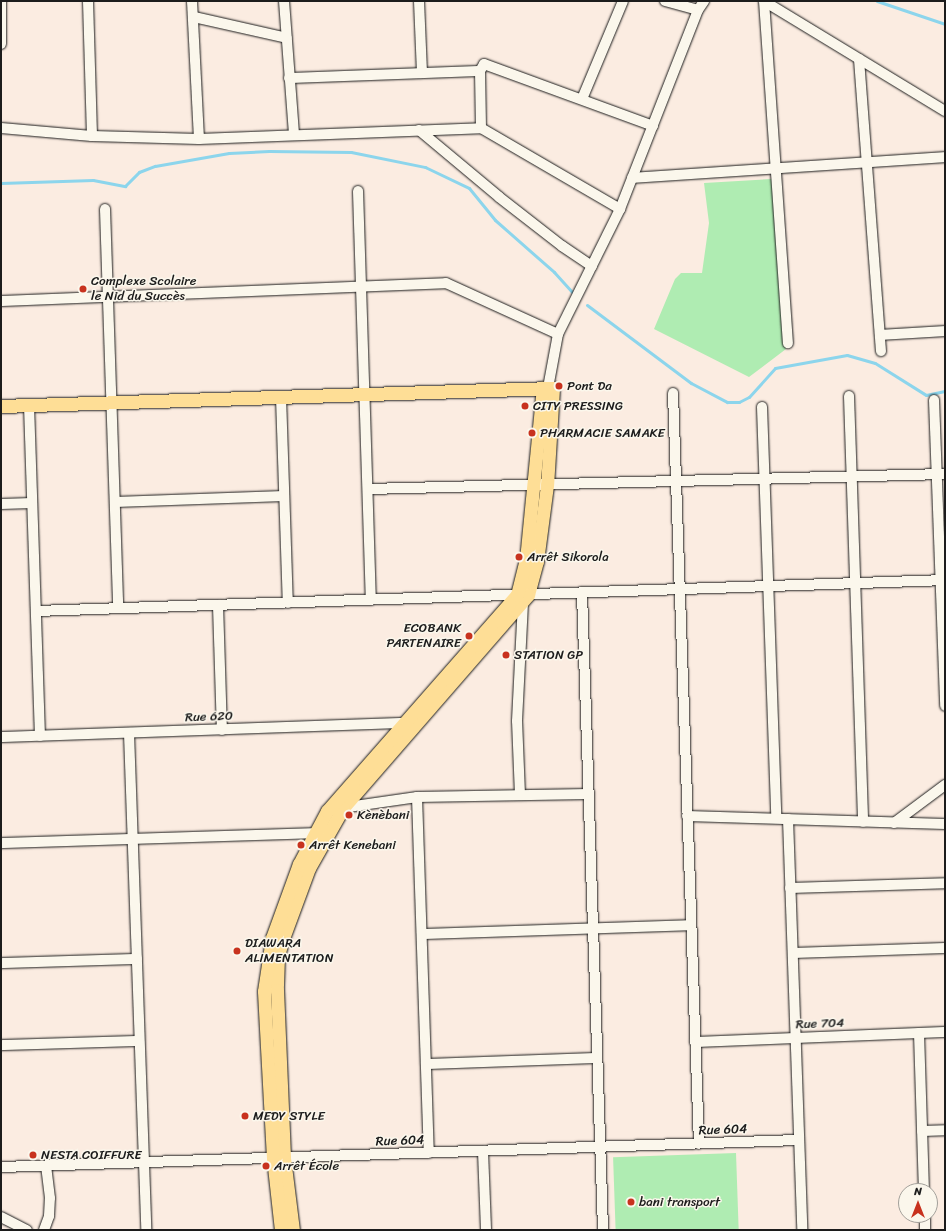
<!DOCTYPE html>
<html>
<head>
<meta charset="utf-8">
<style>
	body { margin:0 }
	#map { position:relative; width:946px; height:1231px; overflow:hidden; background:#fbece1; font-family:Sriracha,sans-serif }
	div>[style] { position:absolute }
	.green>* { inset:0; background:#afecb2; transform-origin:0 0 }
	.stream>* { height:3px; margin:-1.5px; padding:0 1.5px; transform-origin:1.5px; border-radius:1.5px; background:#8cd5ec }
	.roads { filter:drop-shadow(0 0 1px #1c1c1c) drop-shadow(0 0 1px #1c1c1c) }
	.minor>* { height:10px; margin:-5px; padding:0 5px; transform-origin:5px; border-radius:5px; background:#fbf7ec }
	.major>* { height:13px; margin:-6.5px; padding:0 6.5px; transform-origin:6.5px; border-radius:6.5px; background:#fede96 }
	.dots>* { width:11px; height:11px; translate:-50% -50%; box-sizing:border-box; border:2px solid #fbf7ec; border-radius:50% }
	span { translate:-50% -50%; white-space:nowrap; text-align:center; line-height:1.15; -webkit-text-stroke:3px #fbf7ec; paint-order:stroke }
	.poi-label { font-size:13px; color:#1c1c1c }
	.left { translate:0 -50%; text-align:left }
	.right { translate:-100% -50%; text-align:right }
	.street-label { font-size:13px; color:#1c1c1c }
	.frame { position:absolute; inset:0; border:2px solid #1c1c1c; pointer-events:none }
	.north { position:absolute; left:898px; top:1183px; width:40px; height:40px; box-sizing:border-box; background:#fbf7ec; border:1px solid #a29f99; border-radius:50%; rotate:0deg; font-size:11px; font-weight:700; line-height:16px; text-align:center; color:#1c1c1c }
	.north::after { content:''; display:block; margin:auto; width:14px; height:18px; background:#c8321e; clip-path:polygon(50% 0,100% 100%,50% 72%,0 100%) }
</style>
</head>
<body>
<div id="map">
	<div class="green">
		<div style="clip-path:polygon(772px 179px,786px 349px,749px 377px,654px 329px,675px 279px,681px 273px,702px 273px,709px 223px,704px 183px)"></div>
		<div style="left:736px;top:1153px;width:77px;height:123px;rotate:88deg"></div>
	</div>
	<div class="stream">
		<div style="left:877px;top:1px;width:72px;rotate:18.7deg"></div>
		<div style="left:1px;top:183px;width:92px;rotate:-1.9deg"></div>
		<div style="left:93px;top:180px;width:33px;rotate:11deg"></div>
		<div style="left:125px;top:186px;width:20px;rotate:-45deg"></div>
		<div style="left:139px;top:172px;width:17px;rotate:-21deg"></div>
		<div style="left:155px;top:166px;width:75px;rotate:-10deg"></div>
		<div style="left:229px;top:153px;width:40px;rotate:-2.9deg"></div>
		<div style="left:269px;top:151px;width:82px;rotate:0.7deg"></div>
		<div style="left:351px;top:152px;width:76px;rotate:11.5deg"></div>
		<div style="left:425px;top:167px;width:49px;rotate:25.5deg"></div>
		<div style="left:469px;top:188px;width:41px;rotate:50.9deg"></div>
		<div style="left:495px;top:220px;width:79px;rotate:41.4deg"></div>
		<div style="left:554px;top:272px;width:27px;rotate:48deg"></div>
		<div style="left:587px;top:305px;width:130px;rotate:36.9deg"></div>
		<div style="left:691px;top:383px;width:41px;rotate:27.8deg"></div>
		<div style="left:727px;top:402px;width:12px"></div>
		<div style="left:739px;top:402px;width:11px;rotate:-27deg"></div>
		<div style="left:749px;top:397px;width:39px;rotate:-48deg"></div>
		<div style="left:775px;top:368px;width:73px;rotate:-10.2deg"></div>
		<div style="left:847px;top:355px;width:29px;rotate:16deg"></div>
		<div style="left:875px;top:363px;width:60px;rotate:32.1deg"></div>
		<div style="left:926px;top:395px;width:19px;rotate:-12deg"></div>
	</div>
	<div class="roads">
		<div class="minor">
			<div style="left:88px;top:1px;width:135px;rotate:88.3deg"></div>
			<div style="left:192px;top:1px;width:138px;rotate:87.1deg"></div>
			<div style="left:284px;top:1px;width:134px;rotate:85.7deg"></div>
			<div style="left:419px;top:1px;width:72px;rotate:87.6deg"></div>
			<div style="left:665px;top:1px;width:34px;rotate:15deg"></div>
			<div style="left:764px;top:1px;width:343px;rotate:86deg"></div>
			<div style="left:764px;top:1px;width:212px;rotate:31.3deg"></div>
			<div style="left:194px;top:17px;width:95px;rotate:12.7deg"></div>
			<div style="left:1px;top:44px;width:43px;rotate:-90deg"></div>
			<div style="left:859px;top:59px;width:293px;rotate:85.7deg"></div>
			<div style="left:289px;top:78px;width:191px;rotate:-2.1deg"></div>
			<div style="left:582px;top:99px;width:106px;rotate:-67.3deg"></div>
			<div style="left:1px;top:128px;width:91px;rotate:5deg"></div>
			<div style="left:92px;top:136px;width:107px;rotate:1.6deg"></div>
			<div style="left:199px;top:139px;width:282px;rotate:-2.2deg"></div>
			<div style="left:481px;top:128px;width:161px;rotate:30.2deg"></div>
			<div style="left:481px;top:128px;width:57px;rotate:-91deg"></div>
			<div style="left:480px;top:71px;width:8px;rotate:-60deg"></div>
			<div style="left:484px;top:64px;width:180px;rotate:20.1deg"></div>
			<div style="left:419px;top:130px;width:104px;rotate:39.9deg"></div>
			<div style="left:499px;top:197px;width:80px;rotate:37.9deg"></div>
			<div style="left:562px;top:246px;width:36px;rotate:34deg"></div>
			<div style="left:632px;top:178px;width:314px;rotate:-3.8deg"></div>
			<div style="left:358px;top:191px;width:409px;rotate:88.2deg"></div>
			<div style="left:105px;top:209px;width:399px;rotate:88.1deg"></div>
			<div style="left:1px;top:301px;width:445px;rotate:-2.3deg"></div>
			<div style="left:446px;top:283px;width:123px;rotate:24.5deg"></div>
			<div style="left:880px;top:335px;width:65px;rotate:-3.5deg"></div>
			<div style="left:548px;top:388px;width:55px;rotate:-79.5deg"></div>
			<div style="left:558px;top:334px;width:140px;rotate:-63.6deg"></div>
			<div style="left:620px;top:209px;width:214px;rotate:-68.6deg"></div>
			<div style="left:698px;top:10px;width:11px;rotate:-56deg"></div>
			<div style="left:673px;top:393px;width:751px;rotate:88.02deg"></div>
			<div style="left:849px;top:396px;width:426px;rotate:88.1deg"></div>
			<div style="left:281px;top:397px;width:206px;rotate:88.1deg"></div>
			<div style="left:934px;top:400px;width:306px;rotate:87.9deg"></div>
			<div style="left:29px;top:405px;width:331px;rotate:88.1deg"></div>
			<div style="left:762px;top:407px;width:411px;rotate:88deg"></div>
			<div style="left:368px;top:489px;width:577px;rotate:-1.49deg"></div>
			<div style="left:115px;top:502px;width:169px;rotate:-2deg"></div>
			<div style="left:1px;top:504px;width:31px;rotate:-2deg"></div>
			<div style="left:582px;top:593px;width:637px;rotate:88.11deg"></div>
			<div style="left:218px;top:605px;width:125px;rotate:88.2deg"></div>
			<div style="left:36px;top:611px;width:910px;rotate:-1.95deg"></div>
			<div style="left:129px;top:733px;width:497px;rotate:88deg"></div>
			<div style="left:1px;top:737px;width:408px;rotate:-2deg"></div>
			<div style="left:520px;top:795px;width:74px;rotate:-92.3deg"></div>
			<div style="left:517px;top:721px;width:120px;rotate:-87.1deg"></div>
			<div style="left:417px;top:797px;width:356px;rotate:88.1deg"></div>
			<div style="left:341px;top:808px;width:77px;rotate:-8.2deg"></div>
			<div style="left:417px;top:797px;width:171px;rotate:-1deg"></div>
			<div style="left:687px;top:816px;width:258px;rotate:1.8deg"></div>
			<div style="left:788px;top:819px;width:411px;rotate:88deg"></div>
			<div style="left:894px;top:823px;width:64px;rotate:-36.7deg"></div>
			<div style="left:1px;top:843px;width:313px;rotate:-1.8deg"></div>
			<div style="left:790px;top:888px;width:155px;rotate:-1.8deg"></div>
			<div style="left:422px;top:934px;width:269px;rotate:-1.9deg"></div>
			<div style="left:793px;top:953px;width:152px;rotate:-1.9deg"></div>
			<div style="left:1px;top:963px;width:136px;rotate:-1.7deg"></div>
			<div style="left:919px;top:1033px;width:158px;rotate:88.2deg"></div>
			<div style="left:695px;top:1042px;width:250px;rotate:-2.3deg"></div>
			<div style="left:1px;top:1045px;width:138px;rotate:-1.7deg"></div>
			<div style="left:426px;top:1064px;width:171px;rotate:-2deg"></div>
			<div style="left:922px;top:1131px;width:23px;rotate:-2deg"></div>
			<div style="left:483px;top:1151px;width:79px;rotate:87.8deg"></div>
			<div style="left:1px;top:1167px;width:798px;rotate:-1.94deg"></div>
			<div style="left:925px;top:1215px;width:15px;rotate:90deg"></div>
			<div style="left:1px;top:1217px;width:29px;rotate:27deg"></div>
			<div style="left:44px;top:1230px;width:15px;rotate:-70deg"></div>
			<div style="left:49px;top:1216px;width:18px;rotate:-87deg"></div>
			<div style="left:50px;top:1198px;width:32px;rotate:-97deg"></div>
		</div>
		<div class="major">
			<div style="left:1px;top:406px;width:552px;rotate:-1.87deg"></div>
			<div style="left:553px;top:388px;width:97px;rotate:93.5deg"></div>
			<div style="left:547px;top:485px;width:77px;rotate:97.5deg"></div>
			<div style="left:537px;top:561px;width:35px;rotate:105deg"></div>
			<div style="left:528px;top:595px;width:282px;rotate:131deg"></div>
			<div style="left:343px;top:808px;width:69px;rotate:119.5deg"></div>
			<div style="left:309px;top:868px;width:78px;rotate:110.3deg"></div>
			<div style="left:282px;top:941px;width:16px;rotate:105deg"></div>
			<div style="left:278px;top:956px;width:34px;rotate:92deg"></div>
			<div style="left:277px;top:990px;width:168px;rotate:87.6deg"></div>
			<div style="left:284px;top:1158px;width:73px;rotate:82.9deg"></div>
			<div style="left:281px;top:1230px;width:72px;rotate:-96.3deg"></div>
			<div style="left:273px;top:1158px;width:167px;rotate:-93.1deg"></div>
			<div style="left:264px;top:991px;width:54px;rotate:-81.4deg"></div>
			<div style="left:272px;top:938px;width:79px;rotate:-70deg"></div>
			<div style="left:299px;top:864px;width:60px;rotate:-62.2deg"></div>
			<div style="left:327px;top:811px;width:288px;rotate:-48.7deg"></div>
			<div style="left:517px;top:595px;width:36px;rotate:-76deg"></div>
			<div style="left:526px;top:560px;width:173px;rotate:-84.4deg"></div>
		</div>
	</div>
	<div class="dots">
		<div style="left:83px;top:289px;background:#c8321e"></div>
		<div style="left:559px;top:386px;background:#c8321e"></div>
		<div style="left:525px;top:406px;background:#c8321e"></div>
		<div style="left:532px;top:433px;background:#c8321e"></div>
		<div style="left:519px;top:557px;background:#c8321e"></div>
		<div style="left:469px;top:636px;background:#c8321e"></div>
		<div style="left:506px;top:655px;background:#c8321e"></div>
		<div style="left:349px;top:815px;background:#c8321e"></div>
		<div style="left:301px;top:845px;background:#c8321e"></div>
		<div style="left:237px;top:951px;background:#c8321e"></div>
		<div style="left:245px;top:1116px;background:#c8321e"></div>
		<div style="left:33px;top:1155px;background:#c8321e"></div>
		<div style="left:266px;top:1166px;background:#c8321e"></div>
		<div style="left:631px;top:1202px;background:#c8321e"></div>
	</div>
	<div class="poi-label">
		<span class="left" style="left:91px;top:289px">Complexe Scolaire<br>le Nid du Succès</span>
		<span class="left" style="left:567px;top:386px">Pont Da</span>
		<span class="left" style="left:533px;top:406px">CITY PRESSING</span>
		<span class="left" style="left:540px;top:433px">PHARMACIE SAMAKE</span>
		<span class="left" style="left:527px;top:557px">Arrêt Sikorola</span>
		<span class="right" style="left:461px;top:636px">ECOBANK<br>PARTENAIRE</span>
		<span class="left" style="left:514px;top:655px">STATION GP</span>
		<span class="left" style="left:357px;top:815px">Kènèbani</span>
		<span class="left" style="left:309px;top:845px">Arrêt Kenebani</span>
		<span class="left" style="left:245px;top:951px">DIAWARA<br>ALIMENTATION</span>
		<span class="left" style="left:253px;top:1116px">MEDY STYLE</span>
		<span class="left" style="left:41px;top:1155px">NESTA COIFFURE</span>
		<span class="left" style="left:274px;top:1166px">Arrêt École</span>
		<span class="left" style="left:639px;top:1202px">bani transport</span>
	</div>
	<div class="street-label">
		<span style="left:209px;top:717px;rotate:-2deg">Rue 620</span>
		<span style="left:820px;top:1024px;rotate:-2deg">Rue 704</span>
		<span style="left:723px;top:1130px;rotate:-2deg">Rue 604</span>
		<span style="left:400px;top:1141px;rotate:-2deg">Rue 604</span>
	</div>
	<div class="frame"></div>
	<div class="north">N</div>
</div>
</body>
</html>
